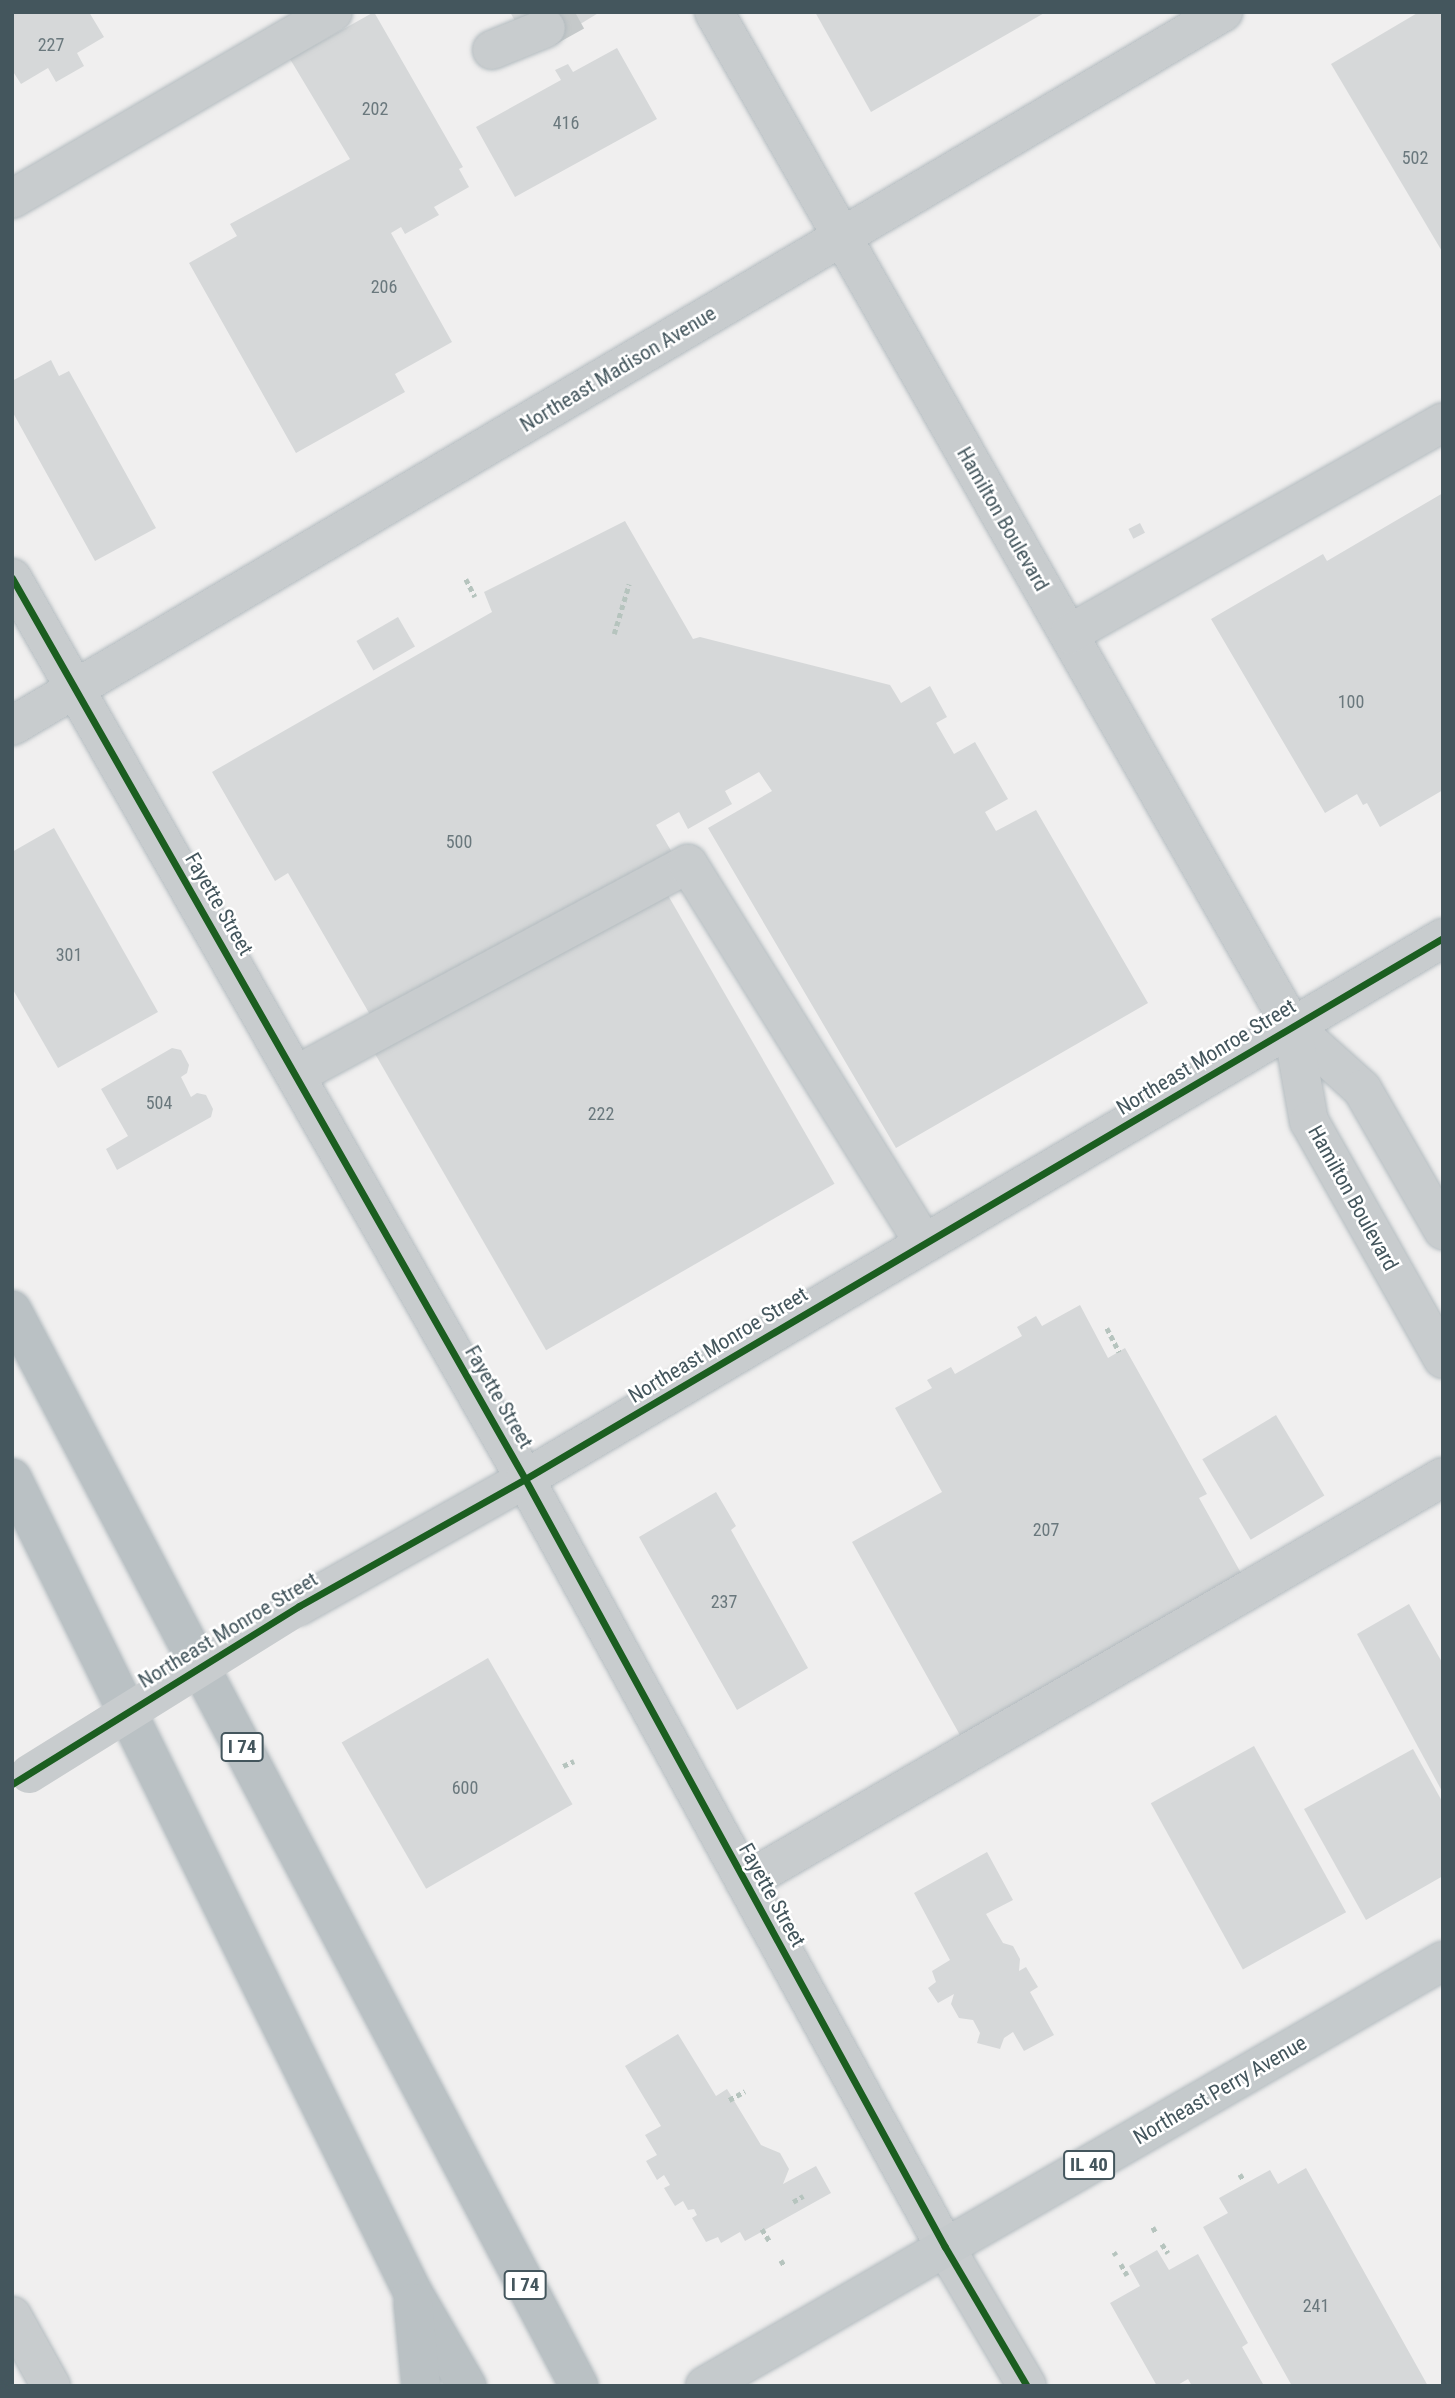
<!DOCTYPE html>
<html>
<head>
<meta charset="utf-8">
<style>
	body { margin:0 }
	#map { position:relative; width:1455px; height:2398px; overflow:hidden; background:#f0efef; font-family:"Roboto Condensed",sans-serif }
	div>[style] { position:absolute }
	.building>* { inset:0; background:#d6d8d9; transform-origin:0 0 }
	.minor-tunnel>* { height:38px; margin-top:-19px; transform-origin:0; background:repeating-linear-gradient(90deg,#c5c9ca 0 38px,transparent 0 57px) }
	.path>* { height:4.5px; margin-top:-2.25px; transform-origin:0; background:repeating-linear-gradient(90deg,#b6c4be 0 5px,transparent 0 8.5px) }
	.roads { filter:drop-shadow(0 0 2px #b3bbbf) drop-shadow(0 0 2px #b3bbbf) }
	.minor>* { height:38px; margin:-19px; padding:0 19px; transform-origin:19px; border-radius:19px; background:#c8ccce }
	.major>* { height:38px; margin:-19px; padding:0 19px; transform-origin:19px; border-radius:19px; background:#c5cacc }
	.highway>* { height:38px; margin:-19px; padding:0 19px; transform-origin:19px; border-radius:19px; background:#bac1c4 }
	.minor-bridge>* { height:38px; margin:-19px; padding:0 19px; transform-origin:19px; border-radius:19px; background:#c8ccce }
	.cycleway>* { height:7px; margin:-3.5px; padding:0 3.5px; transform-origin:3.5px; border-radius:3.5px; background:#1b5e20 }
	span { translate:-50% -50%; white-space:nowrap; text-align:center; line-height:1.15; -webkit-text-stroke:5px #fff; paint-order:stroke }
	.number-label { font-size:18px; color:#6a787d }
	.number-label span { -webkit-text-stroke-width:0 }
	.shield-label span { padding:2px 5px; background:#fff; border:2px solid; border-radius:5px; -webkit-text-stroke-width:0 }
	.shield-label { font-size:19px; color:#44565d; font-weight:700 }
	.street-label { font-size:21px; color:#44565d }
	.frame { position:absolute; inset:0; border:14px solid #44565d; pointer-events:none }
</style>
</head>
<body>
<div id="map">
	<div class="building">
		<div style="clip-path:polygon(12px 12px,89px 12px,104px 37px,77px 53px,84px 66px,56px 82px,48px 68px,21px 84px,12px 70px)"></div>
		<div style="clip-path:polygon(374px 12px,463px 167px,459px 169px,469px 187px,434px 207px,439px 215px,405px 234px,401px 227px,391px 233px,452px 342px,395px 374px,405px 392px,296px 453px,189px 263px,237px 236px,230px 224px,350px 159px,290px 59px)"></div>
		<div style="clip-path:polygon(510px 12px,600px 12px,559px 37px,519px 28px)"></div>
		<div style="clip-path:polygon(815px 12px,1046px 12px,871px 112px)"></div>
		<div style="clip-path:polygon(1419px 12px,1443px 12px,1443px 253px,1331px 64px)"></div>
		<div style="clip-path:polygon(617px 48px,657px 119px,515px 197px,476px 127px,561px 80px,555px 70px,568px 64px,573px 72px)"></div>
		<div style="clip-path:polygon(51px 360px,59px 376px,69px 371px,156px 528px,95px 561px,12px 411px,12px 381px)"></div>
		<div style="clip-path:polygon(1443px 493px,1443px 790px,1380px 827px,1367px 803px,1363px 805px,1357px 794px,1325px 813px,1211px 619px,1323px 554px,1327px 561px)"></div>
		<div style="clip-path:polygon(625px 521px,693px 639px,700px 637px,890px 685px,901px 703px,930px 686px,947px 717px,936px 723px,954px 754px,975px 742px,1008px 799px,985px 812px,996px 831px,1036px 810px,1148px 1003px,896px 1148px,708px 828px,772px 791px,759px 772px,725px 791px,732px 804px,688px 829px,679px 812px,656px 825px,673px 854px,376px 1025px,288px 873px,275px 881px,212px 772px,492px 612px,484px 592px)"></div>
		<div style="left:1140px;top:523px;width:11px;height:13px;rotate:63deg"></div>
		<div style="left:398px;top:617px;width:34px;height:48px;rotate:60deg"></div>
		<div style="clip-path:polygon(54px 828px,158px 1012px,58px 1068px,12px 988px,12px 852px)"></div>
		<div style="left:658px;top:878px;width:353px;height:333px;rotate:60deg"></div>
		<div style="clip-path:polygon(172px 1048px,181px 1050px,189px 1065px,187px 1073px,181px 1077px,191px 1097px,197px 1093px,206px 1095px,213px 1109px,211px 1117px,117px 1170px,106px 1149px,128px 1136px,101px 1089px)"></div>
		<div style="clip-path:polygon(1080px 1305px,1108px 1358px,1125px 1348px,1207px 1494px,1199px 1498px,1241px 1573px,961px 1737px,852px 1542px,942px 1492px,895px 1408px,932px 1388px,927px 1380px,951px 1367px,955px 1374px,1022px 1336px,1017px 1327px,1036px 1316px,1042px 1326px)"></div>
		<div style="left:1276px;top:1415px;width:94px;height:86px;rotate:59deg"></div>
		<div style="clip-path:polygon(716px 1492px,736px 1526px,731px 1530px,808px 1668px,737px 1710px,639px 1537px)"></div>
		<div style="clip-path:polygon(1409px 1604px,1443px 1664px,1443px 1793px,1357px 1634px)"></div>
		<div style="left:488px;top:1658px;width:169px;height:169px;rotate:60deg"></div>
		<div style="left:1254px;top:1746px;width:190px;height:118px;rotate:61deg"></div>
		<div style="clip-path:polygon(1413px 1749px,1443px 1803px,1443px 1876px,1366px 1920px,1304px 1809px)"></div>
		<div style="clip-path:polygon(987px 1852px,1013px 1900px,986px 1914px,1003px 1943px,1013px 1946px,1020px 1959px,1019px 1971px,1026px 1967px,1038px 1987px,1030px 1992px,1054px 2035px,1024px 2051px,1013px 2032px,1004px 2038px,1000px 2049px,977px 2043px,980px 2033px,973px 2020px,959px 2018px,951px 2004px,954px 1994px,938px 2003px,928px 1988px,936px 1982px,932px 1971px,950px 1960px,914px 1893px)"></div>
		<div style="clip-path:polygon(678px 2034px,716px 2096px,727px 2089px,761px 2145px,780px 2153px,789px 2169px,783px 2184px,816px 2166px,831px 2193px,745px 2241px,740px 2232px,721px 2243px,718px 2237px,706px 2242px,692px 2218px,697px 2215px,694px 2209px,688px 2210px,683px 2201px,675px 2206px,664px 2188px,670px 2185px,664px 2175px,657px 2180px,646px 2161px,657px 2155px,645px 2135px,661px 2126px,625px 2066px)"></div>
		<div style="clip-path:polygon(1306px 2168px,1428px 2386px,1292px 2386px,1203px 2227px,1228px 2213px,1219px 2198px,1270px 2170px,1278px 2184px)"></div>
		<div style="clip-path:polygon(1157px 2250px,1169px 2270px,1198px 2254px,1248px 2343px,1242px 2347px,1263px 2384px,1192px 2386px,1188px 2379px,1176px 2386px,1157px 2386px,1110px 2303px,1140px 2286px,1129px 2266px)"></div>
	</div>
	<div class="minor-tunnel">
		<div style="left:546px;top:28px;width:33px;rotate:-29deg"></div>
	</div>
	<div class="path">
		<div style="left:466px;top:579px;width:20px;rotate:63deg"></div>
		<div style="left:614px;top:634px;width:52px;rotate:-73.3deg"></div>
		<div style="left:1107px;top:1328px;width:27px;rotate:63deg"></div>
		<div style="left:563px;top:1766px;width:12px;rotate:-24deg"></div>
		<div style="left:729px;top:2100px;width:18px;rotate:-29deg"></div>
		<div style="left:1240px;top:2174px;width:8px;rotate:60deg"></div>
		<div style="left:793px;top:2202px;width:12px;rotate:-31deg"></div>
		<div style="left:1153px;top:2227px;width:7px;rotate:63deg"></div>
		<div style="left:762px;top:2229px;width:15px;rotate:58deg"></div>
		<div style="left:1162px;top:2244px;width:11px;rotate:56deg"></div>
		<div style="left:1114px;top:2252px;width:4px;rotate:56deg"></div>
		<div style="left:781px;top:2260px;width:8px;rotate:60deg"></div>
		<div style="left:1121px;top:2264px;width:13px;rotate:61deg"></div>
	</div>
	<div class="roads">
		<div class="minor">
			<div style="left:714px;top:12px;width:1167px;rotate:60.32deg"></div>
			<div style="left:1292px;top:1026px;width:94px;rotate:42deg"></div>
			<div style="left:1362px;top:1089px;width:163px;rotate:60.1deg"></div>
			<div style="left:492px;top:50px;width:58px;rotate:-22.2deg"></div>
			<div style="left:12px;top:199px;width:371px;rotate:-30.2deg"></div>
			<div style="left:12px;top:578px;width:1037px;rotate:60.34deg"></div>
			<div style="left:525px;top:1479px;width:875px;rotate:61.33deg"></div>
			<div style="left:945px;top:2247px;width:161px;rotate:59.5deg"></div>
			<div style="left:1069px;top:634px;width:430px;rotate:-29.5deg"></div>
			<div style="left:12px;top:726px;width:1406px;rotate:-30.52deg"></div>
			<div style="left:1292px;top:1026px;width:97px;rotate:79.9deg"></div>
			<div style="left:1309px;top:1121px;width:273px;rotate:60.6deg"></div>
			<div style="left:296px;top:1075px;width:445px;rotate:-28.3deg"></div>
			<div style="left:688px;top:864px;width:446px;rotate:58.1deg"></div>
			<div style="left:299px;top:1606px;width:259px;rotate:-29.3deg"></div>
			<div style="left:525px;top:1479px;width:1066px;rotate:-30.51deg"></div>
			<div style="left:745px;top:1882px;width:807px;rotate:-30.12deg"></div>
			<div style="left:12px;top:2316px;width:80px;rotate:60.9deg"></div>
		</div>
		<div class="major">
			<div style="left:705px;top:2386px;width:852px;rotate:-29.94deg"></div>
		</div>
		<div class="highway">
			<div style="left:12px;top:1310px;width:1216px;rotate:62.21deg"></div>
			<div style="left:12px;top:1478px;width:906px;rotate:63.8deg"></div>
			<div style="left:412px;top:2291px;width:110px;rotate:59.9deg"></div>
			<div style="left:413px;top:2303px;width:83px;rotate:84.5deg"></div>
		</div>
	</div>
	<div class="minor-bridge">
		<div style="left:29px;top:1774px;width:318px;rotate:-31.9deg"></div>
	</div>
	<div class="cycleway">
		<div style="left:12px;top:578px;width:1037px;rotate:60.34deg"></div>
		<div style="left:525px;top:1479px;width:875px;rotate:61.33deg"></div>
		<div style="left:945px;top:2247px;width:161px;rotate:59.5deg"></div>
		<div style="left:12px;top:1784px;width:338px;rotate:-31.8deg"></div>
		<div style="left:299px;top:1606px;width:259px;rotate:-29.3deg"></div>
		<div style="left:525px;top:1479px;width:1066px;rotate:-30.51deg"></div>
	</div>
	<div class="number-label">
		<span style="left:51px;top:45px">227</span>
		<span style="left:375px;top:109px">202</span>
		<span style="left:566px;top:123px">416</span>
		<span style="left:1415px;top:158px">502</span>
		<span style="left:384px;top:287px">206</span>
		<span style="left:1351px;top:702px">100</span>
		<span style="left:459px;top:842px">500</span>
		<span style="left:69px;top:955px">301</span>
		<span style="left:159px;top:1103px">504</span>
		<span style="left:601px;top:1114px">222</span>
		<span style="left:1046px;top:1530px">207</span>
		<span style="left:724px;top:1602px">237</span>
		<span style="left:465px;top:1788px">600</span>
		<span style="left:1316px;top:2306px">241</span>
	</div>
	<div class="shield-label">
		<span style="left:242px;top:1747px">I 74</span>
		<span style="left:1089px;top:2165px">IL 40</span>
		<span style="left:525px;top:2285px">I 74</span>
	</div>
	<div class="street-label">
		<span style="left:618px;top:369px;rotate:-31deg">Northeast Madison Avenue</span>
		<span style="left:1003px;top:519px;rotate:60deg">Hamilton Boulevard</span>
		<span style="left:219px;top:904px;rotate:60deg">Fayette Street</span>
		<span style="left:1206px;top:1057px;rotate:-31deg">Northeast Monroe Street</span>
		<span style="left:1353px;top:1198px;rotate:61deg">Hamilton Boulevard</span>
		<span style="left:718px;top:1345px;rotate:-31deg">Northeast Monroe Street</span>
		<span style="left:499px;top:1397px;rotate:60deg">Fayette Street</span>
		<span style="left:228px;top:1630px;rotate:-31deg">Northeast Monroe Street</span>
		<span style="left:772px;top:1895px;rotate:61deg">Fayette Street</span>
		<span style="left:1220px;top:2090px;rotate:-30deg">Northeast Perry Avenue</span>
	</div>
	<div class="frame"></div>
</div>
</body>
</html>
